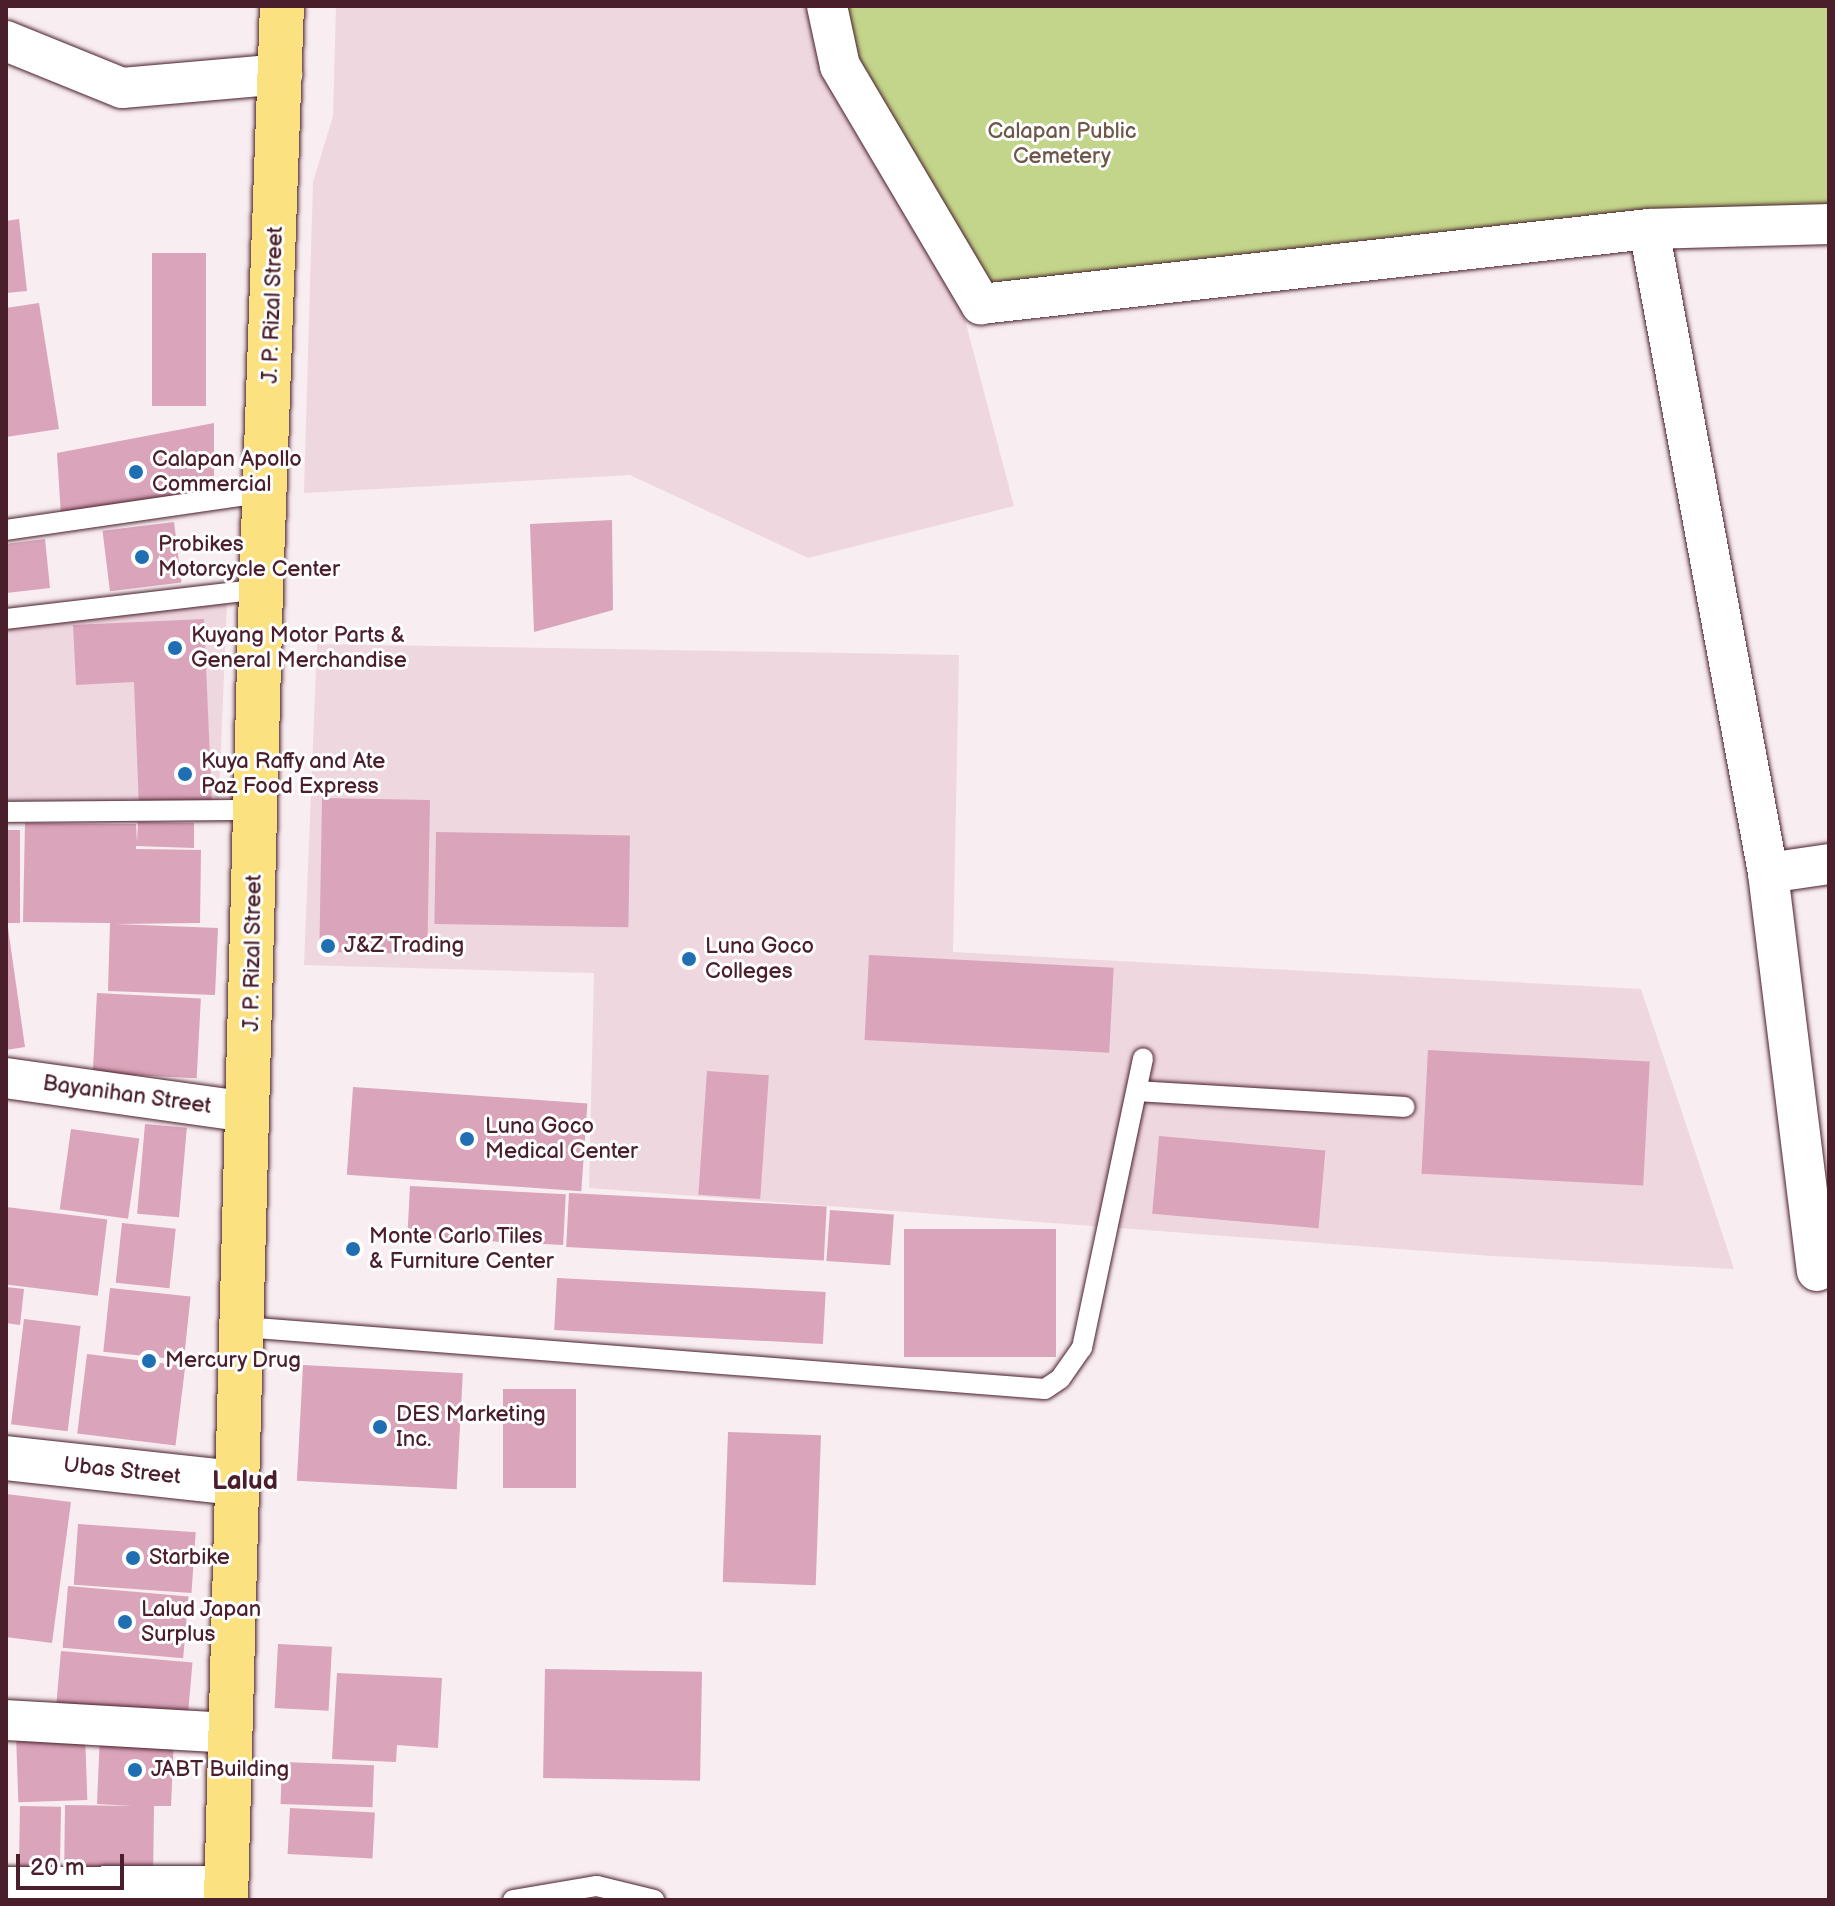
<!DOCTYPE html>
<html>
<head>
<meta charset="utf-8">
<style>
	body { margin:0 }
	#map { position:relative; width:1835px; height:1906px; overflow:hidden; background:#f8edf1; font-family:"Balsamiq Sans",sans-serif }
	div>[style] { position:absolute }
	.built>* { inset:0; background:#efd7e0 }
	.green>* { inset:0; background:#c3d58a }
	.building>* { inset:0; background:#daa4ba; transform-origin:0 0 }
	.roads { filter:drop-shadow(0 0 2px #4a1f2b) drop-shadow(0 0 2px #4a1f2b) }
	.service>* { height:20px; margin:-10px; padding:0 10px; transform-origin:10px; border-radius:10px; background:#fff }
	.minor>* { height:40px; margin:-20px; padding:0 20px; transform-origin:20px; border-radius:20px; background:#fff }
	.tertiary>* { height:44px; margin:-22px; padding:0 22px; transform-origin:22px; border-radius:22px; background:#fff }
	.trunk>* { height:44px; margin:-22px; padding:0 22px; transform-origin:22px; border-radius:22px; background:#fbe180 }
	.dots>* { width:22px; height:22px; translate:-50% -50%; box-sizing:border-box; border:4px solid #fff; border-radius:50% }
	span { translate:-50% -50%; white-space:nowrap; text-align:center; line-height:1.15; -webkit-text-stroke:6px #fff; paint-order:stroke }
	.park-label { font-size:22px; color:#6e5648 }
	.street-label { font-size:22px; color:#4a1f2b }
	.poi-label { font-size:22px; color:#4a1f2b }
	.left { translate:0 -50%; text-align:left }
	.quarter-label { font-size:26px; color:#4a1f2b; font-weight:700 }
	.frame { position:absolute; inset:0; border:8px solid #4a1f2b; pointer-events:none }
	.scale { position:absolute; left:16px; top:1854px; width:108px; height:36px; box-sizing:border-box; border:4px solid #4a1f2b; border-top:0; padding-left:10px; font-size:24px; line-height:28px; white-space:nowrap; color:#4a1f2b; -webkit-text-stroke:6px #fff; paint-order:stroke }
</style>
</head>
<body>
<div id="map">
	<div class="built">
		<div style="clip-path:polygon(336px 6px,815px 6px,955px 282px,1014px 506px,808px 558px,630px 475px,304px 493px,313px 182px,333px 116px)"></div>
		<div style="clip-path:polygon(227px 602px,218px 820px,6px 821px,6px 628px)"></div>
		<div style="clip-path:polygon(317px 644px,959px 655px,953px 952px,1641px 989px,1734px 1269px,1492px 1256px,589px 1188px,594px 973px,304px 965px)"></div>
	</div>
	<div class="green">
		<div style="clip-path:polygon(836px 6px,1829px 6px,1829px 217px,984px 291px,847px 58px)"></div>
	</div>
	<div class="building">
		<div style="clip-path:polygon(19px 219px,27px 291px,6px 293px,6px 221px)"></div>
		<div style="left:206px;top:253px;width:153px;height:54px;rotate:90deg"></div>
		<div style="clip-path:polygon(39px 303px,59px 429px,6px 437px,6px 308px)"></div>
		<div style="clip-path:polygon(214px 423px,214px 491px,61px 515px,57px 453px)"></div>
		<div style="clip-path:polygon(612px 520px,613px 610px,534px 632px,530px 524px)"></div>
		<div style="left:174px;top:522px;width:61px;height:72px;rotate:83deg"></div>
		<div style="clip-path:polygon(45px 539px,50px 588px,6px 593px,6px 544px)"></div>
		<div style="clip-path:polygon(204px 619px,212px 805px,139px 808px,134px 682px,76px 685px,73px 625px)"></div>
		<div style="left:322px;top:798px;width:108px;height:154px;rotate:1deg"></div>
		<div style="clip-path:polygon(138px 822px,194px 823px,194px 848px,136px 846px,136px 849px,201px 850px,200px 923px,115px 924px,218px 928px,215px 995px,108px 991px,110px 923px,23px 922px,25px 823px,136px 824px,137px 842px)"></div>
		<div style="left:6px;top:830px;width:14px;height:93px"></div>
		<div style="left:436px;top:832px;width:194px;height:92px;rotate:1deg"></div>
		<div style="clip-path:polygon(8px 928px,25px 1047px,6px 1050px,6px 929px)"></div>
		<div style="left:869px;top:955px;width:245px;height:85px;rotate:3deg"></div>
		<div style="left:97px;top:993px;width:104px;height:80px;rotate:3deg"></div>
		<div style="left:1428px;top:1050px;width:222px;height:124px;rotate:3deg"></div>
		<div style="left:707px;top:1071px;width:62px;height:124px;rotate:4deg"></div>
		<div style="left:353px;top:1087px;width:235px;height:88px;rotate:4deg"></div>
		<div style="left:145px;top:1124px;width:42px;height:90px;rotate:5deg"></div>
		<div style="left:71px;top:1129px;width:69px;height:81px;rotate:8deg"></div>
		<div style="left:1159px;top:1136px;width:167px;height:78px;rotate:5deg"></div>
		<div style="left:410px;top:1186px;width:156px;height:51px;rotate:3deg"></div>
		<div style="left:569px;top:1193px;width:258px;height:54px;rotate:3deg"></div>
		<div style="left:6px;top:1207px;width:102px;height:77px;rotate:7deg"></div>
		<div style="left:830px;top:1210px;width:64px;height:51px;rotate:4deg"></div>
		<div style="left:122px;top:1223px;width:54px;height:60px;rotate:6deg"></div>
		<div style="left:1056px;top:1229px;width:128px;height:152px;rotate:90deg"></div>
		<div style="left:557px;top:1278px;width:269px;height:52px;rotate:3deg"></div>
		<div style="clip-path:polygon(6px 1287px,24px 1289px,20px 1325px,6px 1323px)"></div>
		<div style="left:110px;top:1288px;width:81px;height:64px;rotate:6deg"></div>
		<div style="left:24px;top:1319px;width:57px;height:106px;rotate:7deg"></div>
		<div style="left:87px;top:1354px;width:99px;height:80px;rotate:7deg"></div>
		<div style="left:303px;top:1365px;width:160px;height:116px;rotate:3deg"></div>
		<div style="left:503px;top:1389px;width:73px;height:99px"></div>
		<div style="left:728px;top:1432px;width:93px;height:150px;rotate:2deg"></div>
		<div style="clip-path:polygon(6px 1494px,71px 1502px,52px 1643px,6px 1637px)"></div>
		<div style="left:78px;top:1524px;width:118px;height:61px;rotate:4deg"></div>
		<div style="left:68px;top:1586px;width:121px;height:62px;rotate:5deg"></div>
		<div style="left:278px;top:1644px;width:54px;height:64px;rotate:3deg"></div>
		<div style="left:61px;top:1651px;width:132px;height:60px;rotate:5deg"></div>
		<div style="left:545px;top:1669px;width:157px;height:109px;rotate:1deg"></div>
		<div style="clip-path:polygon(337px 1673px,442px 1678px,438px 1748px,397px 1745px,396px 1762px,332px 1759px)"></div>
		<div style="left:85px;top:1733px;width:67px;height:69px;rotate:88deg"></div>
		<div style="clip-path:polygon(100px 1734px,174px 1737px,171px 1806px,154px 1806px,153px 1880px,64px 1880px,65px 1805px,133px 1806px,97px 1804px)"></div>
		<div style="left:282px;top:1762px;width:92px;height:42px;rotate:2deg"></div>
		<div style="left:20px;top:1806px;width:41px;height:71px;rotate:1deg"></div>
		<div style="left:290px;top:1808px;width:85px;height:46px;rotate:3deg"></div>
	</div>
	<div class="roads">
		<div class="service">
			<div style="left:6px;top:530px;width:262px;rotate:-8.3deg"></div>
			<div style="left:6px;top:619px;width:257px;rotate:-6.7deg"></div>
			<div style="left:6px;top:812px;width:250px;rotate:-0.5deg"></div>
			<div style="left:1137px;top:1091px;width:268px;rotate:3.4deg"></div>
			<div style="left:243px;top:1327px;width:804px;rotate:4.42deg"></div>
			<div style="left:1045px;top:1389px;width:18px;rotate:-34deg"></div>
			<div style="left:1060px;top:1379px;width:38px;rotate:-55deg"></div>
			<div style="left:1082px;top:1348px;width:296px;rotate:-78.1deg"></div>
			<div style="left:513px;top:1900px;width:85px;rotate:-9.5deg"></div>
			<div style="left:597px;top:1886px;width:59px;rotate:13.8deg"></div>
		</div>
		<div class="minor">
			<div style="left:827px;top:6px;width:61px;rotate:77.8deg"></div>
			<div style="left:840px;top:66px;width:277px;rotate:59.4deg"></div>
			<div style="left:981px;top:304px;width:672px;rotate:-6.41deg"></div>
			<div style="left:1649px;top:229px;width:180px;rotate:-1.6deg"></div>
			<div style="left:6px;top:41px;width:125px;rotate:22.1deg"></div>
			<div style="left:122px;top:88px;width:161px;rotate:-5deg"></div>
			<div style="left:1649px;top:229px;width:655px;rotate:79.53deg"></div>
			<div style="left:1768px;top:873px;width:401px;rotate:83deg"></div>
			<div style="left:1768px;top:873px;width:62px;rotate:-8.4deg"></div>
			<div style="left:6px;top:1078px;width:245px;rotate:8deg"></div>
			<div style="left:6px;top:1720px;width:225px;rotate:3.3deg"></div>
			<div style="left:6px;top:1887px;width:220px;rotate:-0.3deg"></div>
		</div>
		<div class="tertiary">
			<div style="left:6px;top:1458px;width:233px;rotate:6.2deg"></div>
		</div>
		<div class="trunk">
			<div style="left:226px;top:1900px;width:1311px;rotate:-88.47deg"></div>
			<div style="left:261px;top:589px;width:583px;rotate:-87.94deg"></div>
		</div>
	</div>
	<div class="dots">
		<div style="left:136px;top:472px;background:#1f6fb2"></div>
		<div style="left:142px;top:557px;background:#1f6fb2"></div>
		<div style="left:175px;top:648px;background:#1f6fb2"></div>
		<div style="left:185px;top:774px;background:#1f6fb2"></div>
		<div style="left:328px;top:946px;background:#1f6fb2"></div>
		<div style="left:689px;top:959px;background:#1f6fb2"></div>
		<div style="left:467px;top:1139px;background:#1f6fb2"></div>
		<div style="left:353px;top:1249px;background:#1f6fb2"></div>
		<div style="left:149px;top:1361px;background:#1f6fb2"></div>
		<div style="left:380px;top:1427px;background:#1f6fb2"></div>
		<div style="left:133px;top:1558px;background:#1f6fb2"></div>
		<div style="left:125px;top:1622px;background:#1f6fb2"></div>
		<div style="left:135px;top:1770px;background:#1f6fb2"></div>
	</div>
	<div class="park-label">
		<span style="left:1062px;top:144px">Calapan Public<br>Cemetery</span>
	</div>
	<div class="street-label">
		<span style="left:273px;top:305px;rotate:-88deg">J. P. Rizal Street</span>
		<span style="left:253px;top:953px;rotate:-89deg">J. P. Rizal Street</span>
		<span style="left:127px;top:1095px;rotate:8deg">Bayanihan Street</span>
		<span style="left:122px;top:1471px;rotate:6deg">Ubas Street</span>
	</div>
	<div class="poi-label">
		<span class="left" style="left:152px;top:472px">Calapan Apollo<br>Commercial</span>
		<span class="left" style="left:158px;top:557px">Probikes<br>Motorcycle Center</span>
		<span class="left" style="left:191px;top:648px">Kuyang Motor Parts &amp;<br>General Merchandise</span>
		<span class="left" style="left:201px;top:774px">Kuya Raffy and Ate<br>Paz Food Express</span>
		<span class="left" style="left:344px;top:946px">J&amp;Z Trading</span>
		<span class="left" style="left:705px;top:959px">Luna Goco<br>Colleges</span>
		<span class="left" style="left:485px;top:1139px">Luna Goco<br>Medical Center</span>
		<span class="left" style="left:369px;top:1249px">Monte Carlo Tiles<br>&amp; Furniture Center</span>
		<span class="left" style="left:165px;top:1361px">Mercury Drug</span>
		<span class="left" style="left:396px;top:1427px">DES Marketing<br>Inc.</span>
		<span class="left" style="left:149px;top:1558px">Starbike</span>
		<span class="left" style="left:141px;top:1622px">Lalud Japan<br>Surplus</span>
		<span class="left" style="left:151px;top:1770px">JABT Building</span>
	</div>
	<div class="quarter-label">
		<span style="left:245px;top:1482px">Lalud</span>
	</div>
	<div class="frame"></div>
	<div class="scale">20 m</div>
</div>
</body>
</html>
